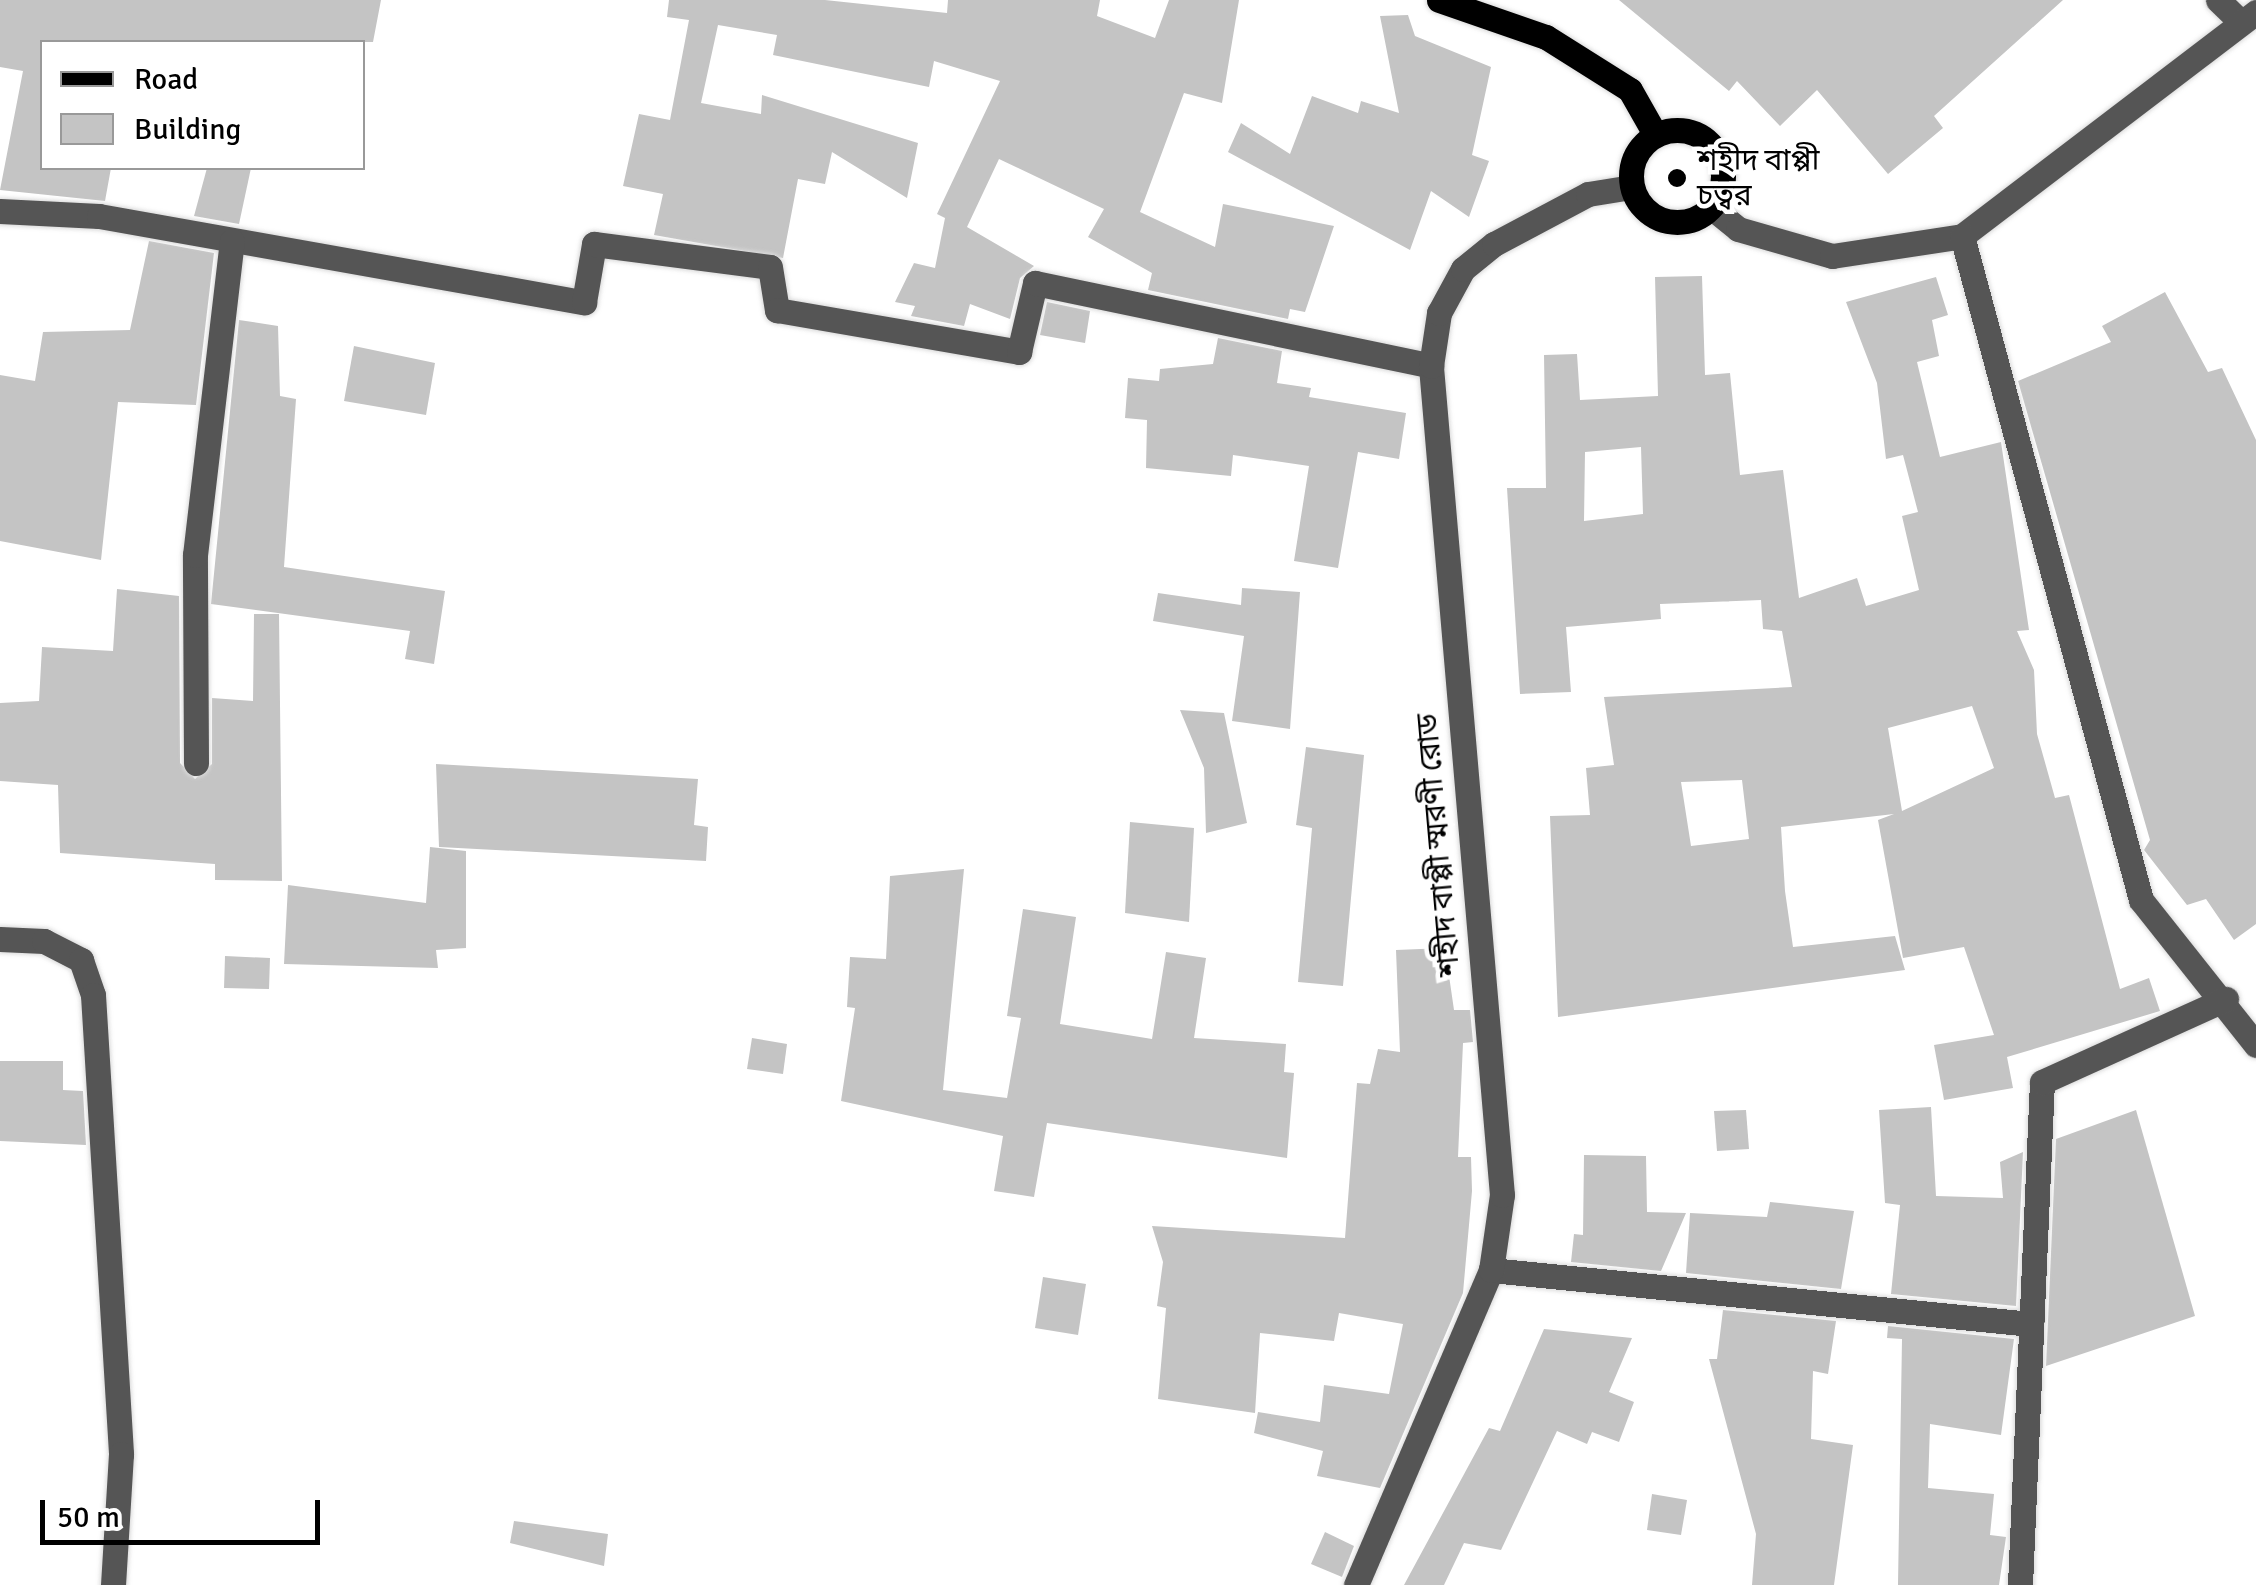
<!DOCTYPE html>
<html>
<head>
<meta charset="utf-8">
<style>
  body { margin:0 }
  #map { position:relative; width:2256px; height:1585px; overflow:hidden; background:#fff; font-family:Signika,"Noto Sans Bengali",sans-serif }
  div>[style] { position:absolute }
  .building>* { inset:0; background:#c4c4c4 }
  .roads { filter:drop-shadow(0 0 2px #dbdbdb) drop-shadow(0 0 2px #dbdbdb) }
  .minor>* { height:25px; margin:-12.5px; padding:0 12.5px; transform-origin:12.5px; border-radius:12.5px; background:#555 }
  .major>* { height:25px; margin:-12.5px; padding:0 12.5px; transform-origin:12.5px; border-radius:12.5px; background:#000 }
  .major>.ring { margin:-12.5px; padding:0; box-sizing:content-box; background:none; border:25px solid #000; border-radius:50% }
  .dots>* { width:28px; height:28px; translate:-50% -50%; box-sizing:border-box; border:5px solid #fff; border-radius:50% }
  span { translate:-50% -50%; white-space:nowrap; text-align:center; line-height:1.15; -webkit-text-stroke:9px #fff; paint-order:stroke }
  .poi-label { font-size:30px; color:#000 }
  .left { translate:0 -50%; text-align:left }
  .street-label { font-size:30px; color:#000 }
  .legend { position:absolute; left:40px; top:40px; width:325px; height:130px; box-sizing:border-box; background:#fff; border:2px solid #999; margin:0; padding:12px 18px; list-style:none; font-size:30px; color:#000 }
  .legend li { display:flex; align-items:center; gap:20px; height:50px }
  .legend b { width:50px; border:2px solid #999 }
  .scale { position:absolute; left:40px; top:1500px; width:280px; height:45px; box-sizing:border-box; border:5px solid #000; border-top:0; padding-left:12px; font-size:30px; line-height:35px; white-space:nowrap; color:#000; -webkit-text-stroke:8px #fff; paint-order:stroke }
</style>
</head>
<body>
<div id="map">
  <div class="building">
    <i style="clip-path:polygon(0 0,381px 0,373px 42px,42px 42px,42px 168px,111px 168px,105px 201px,0 190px,23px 71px,0 67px)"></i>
    <i style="clip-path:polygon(669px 0,825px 0,947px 13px,948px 0,1100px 0,1097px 16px,1155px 38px,1169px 0,1239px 0,1222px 103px,1184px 93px,1140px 212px,1215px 247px,1223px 204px,1334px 226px,1305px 312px,1290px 309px,1288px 319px,1148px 290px,1152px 273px,1088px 237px,1104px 209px,999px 159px,967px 227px,1034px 266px,1020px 278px,1010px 319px,970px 304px,964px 326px,911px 316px,915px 306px,895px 302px,914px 263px,935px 268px,945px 218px,937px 214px,1000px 81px,934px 61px,929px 87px,773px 55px,777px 35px,718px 25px,701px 103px,761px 114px,762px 95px,918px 143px,907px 198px,832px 152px,825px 184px,798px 179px,783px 258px,654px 235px,663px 194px,623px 186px,639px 114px,670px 120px,689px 20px,667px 17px)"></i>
    <i style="clip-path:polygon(1619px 0,2063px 0,1934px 116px,1943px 128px,1888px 174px,1817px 90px,1780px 126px,1737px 81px,1729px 91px)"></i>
    <i style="clip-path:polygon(1408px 15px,1415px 36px,1491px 67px,1472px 155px,1489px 161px,1469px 217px,1431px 191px,1410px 250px,1228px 152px,1241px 123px,1290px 154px,1312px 96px,1358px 113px,1361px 101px,1399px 113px,1380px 16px)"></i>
    <i style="clip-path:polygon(207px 168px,251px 168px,239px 224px,194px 216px)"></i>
    <i style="clip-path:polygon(149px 241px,214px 253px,196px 405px,118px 402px,101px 560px,0 541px,0 375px,35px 381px,43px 332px,130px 330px)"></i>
    <i style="clip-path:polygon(evenodd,1702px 276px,1705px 375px,1730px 373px,1740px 475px,1783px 470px,1799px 598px,1857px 578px,1866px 606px,1919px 590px,1902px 516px,1918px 512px,1903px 455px,1886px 459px,1877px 383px,1846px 302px,1936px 277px,1948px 315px,1932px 320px,1939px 356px,1917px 362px,1940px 457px,2001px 442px,2029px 630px,2017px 631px,2034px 670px,2037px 734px,2055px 798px,2069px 795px,2120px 989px,2149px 978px,2160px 1011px,2007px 1057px,2013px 1088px,1944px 1100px,1934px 1045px,1994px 1035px,1964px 947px,1903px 958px,1878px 820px,1894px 814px,1781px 827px,1785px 891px,1793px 947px,1895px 936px,1905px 970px,1558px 1017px,1550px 816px,1590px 815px,1586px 768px,1614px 765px,1604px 697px,1792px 687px,1782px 631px,1763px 629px,1761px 600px,1660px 604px,1661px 619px,1566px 627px,1571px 692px,1520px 694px,1507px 488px,1546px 488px,1544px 355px,1577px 354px,1580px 400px,1658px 396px,1655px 277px,1702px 276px,1641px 447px,1643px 514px,1584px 521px,1585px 452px,1641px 447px,1702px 276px,1972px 706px,1994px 768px,1902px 811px,1888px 728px,1972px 706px,1702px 276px,1742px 780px,1749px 839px,1691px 846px,1681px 782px,1742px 780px)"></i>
    <i style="clip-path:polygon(2165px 292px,2208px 372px,2222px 368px,2256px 440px,2256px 924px,2234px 940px,2206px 899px,2187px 905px,2144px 850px,2150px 840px,2018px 381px,2111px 342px,2102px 326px)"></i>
    <i style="clip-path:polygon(1047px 302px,1090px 311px,1085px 343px,1040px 335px)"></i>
    <i style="clip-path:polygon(239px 320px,278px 326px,280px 396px,296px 399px,284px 567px,445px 591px,434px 664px,405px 659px,410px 631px,211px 604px)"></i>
    <i style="clip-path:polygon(1218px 338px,1282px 351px,1277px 383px,1311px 388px,1309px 397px,1406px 413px,1399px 459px,1358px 452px,1338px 568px,1294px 561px,1309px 466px,1233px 455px,1231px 476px,1146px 468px,1147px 420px,1125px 418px,1128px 378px,1159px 381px,1160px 369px,1213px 364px)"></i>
    <i style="clip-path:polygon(354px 346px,435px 363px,426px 415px,344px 401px)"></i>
    <i style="clip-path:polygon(1242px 588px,1300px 592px,1290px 729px,1232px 721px,1244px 636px,1153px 621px,1158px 593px,1241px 605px)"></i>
    <i style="clip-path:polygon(117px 589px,179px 596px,180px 763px,195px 779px,212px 764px,212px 698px,253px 701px,254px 614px,279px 614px,282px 881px,215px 880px,215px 864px,60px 853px,58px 785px,0 781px,0 703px,39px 701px,42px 647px,113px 651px)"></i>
    <i style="clip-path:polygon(1180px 710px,1224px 713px,1247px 823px,1206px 833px,1204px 768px)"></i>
    <i style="clip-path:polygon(1306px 747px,1364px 755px,1343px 986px,1298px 982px,1312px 828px,1296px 825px)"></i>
    <i style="clip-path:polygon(436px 764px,698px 779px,694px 825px,708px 827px,706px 861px,439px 847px)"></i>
    <i style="clip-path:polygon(1130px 822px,1194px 828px,1189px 922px,1125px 913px)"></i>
    <i style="clip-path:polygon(430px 847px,466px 851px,466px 948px,436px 950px,438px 968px,284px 964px,288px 885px,426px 903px)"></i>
    <i style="clip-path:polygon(964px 869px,943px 1090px,1007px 1098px,1021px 1018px,1007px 1016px,1023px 909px,1076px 917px,1060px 1024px,1152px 1039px,1166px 952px,1206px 958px,1194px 1038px,1286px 1044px,1284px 1072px,1294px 1073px,1287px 1158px,1047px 1123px,1034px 1197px,994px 1191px,1003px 1136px,841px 1101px,855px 1008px,847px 1007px,850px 957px,886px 959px,890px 876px)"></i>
    <i style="clip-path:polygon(1445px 948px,1454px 1010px,1470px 1010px,1473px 1042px,1463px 1043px,1458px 1157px,1471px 1157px,1472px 1191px,1463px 1293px,1380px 1488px,1317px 1476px,1323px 1451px,1254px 1433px,1258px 1412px,1320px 1422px,1324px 1385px,1389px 1394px,1403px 1324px,1339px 1313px,1334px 1341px,1260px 1333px,1255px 1413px,1158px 1399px,1166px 1308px,1157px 1306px,1163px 1262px,1152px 1226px,1345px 1238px,1357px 1083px,1370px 1084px,1378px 1049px,1400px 1052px,1396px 950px)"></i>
    <i style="clip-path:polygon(225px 956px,270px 958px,269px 989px,224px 988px)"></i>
    <i style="clip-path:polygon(752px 1038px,787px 1044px,783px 1074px,747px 1069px)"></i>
    <i style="clip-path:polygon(0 1061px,63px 1061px,63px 1090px,83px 1091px,86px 1145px,0 1141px)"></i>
    <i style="clip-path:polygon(1931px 1107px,1936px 1196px,2003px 1198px,2000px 1162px,2023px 1152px,2016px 1306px,1891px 1294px,1900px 1205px,1885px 1203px,1879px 1110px)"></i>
    <i style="clip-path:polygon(1746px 1110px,1749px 1149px,1717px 1151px,1714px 1111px)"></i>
    <i style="clip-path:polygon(2136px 1110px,2195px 1316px,2046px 1366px,2056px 1139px)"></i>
    <i style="clip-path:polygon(1584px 1155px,1646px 1156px,1647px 1212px,1686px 1213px,1661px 1271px,1571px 1262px,1574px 1234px,1583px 1235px)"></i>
    <i style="clip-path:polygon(1770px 1202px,1854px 1211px,1841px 1289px,1686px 1273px,1690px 1213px,1767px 1217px)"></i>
    <i style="clip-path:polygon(1043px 1277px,1086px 1284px,1078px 1335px,1035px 1328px)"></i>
    <i style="clip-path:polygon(1723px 1310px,1836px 1321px,1828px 1374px,1813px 1371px,1811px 1439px,1853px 1445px,1834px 1585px,1752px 1585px,1756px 1534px,1709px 1359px,1717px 1359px)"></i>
    <i style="clip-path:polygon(1888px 1326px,2014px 1339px,2001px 1435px,1930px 1424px,1928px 1488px,1994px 1494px,1990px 1535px,2006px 1537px,1999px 1585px,1898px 1585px,1902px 1339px,1887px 1338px)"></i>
    <i style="clip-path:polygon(1544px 1329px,1632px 1338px,1609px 1392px,1634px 1402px,1619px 1442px,1592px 1432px,1587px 1444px,1557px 1431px,1501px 1550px,1464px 1543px,1444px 1585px,1404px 1585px,1489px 1428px,1500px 1431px)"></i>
    <i style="clip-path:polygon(1652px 1494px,1687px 1500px,1681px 1535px,1647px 1530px)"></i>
    <i style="clip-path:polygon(514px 1521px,608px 1534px,604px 1566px,510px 1543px)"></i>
    <i style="clip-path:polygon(1325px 1532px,1354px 1546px,1342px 1577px,1311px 1564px)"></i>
  </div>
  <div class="roads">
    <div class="minor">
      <i style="left:2218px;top:0;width:28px;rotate:44deg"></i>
      <i style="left:1711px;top:207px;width:35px;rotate:39deg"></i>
      <i style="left:1738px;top:229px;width:98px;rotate:16deg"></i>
      <i style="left:1832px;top:256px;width:132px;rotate:-8.7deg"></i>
      <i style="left:1962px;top:236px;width:370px;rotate:-37.3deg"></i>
      <i style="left:0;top:211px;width:99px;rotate:2.9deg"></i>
      <i style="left:99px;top:216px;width:493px;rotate:10.1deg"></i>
      <i style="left:584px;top:302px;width:59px;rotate:-80.2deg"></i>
      <i style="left:594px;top:244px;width:177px;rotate:7.4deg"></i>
      <i style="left:770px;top:267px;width:44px;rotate:80.8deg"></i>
      <i style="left:777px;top:310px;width:246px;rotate:9.8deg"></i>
      <i style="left:1019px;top:352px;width:71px;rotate:-76.9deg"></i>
      <i style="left:1035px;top:283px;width:405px;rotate:11.8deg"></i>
      <i style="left:1962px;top:236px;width:688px;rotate:74.91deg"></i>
      <i style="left:2141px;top:900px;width:185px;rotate:51.6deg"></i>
      <i style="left:196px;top:763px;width:208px;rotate:-90.3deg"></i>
      <i style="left:195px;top:555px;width:316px;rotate:-83.3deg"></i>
      <i style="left:0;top:939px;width:44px;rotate:2.6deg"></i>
      <i style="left:44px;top:941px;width:42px;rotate:27.2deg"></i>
      <i style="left:81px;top:960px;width:37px;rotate:71deg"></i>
      <i style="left:93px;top:995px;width:460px;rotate:86.5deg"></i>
      <i style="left:121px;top:1454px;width:131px;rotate:93.5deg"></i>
      <i style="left:1491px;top:1270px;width:543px;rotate:5.71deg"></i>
      <i style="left:1356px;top:1585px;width:343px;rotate:-66.8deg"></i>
      <i style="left:1491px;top:1270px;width:76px;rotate:-81.7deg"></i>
      <i style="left:1502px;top:1195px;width:832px;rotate:-94.9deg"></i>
      <i style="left:1431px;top:366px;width:54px;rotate:-81.4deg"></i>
      <i style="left:1439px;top:313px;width:50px;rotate:-61.4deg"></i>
      <i style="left:1463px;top:269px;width:40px;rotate:-39deg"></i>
      <i style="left:1494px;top:244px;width:106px;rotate:-28deg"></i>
      <i style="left:1588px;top:194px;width:44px;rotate:-9.2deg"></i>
      <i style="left:2020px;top:1585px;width:503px;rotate:-87.5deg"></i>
      <i style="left:2042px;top:1082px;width:202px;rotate:-24.3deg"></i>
    </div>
    <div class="major">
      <i style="left:1439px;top:0;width:113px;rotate:19.1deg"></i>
      <i style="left:1546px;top:37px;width:99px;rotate:32.2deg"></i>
      <i style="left:1630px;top:90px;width:51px;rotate:60.4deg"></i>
      <i class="ring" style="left:1631px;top:130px;width:67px;height:67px"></i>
    </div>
  </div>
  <div class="dots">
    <i style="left:1677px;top:178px;background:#000"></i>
  </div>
  <div class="poi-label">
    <span class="left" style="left:1697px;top:178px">শহীদ বাপ্পী<br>চত্বর</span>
  </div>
  <div class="street-label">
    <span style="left:1439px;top:845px;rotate:-95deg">শহীদ বাপ্পী স্মরণী রোড</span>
  </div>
  <ul class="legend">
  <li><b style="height:12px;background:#000"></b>Road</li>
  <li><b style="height:28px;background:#c4c4c4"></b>Building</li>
  </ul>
  <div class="scale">50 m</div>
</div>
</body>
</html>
